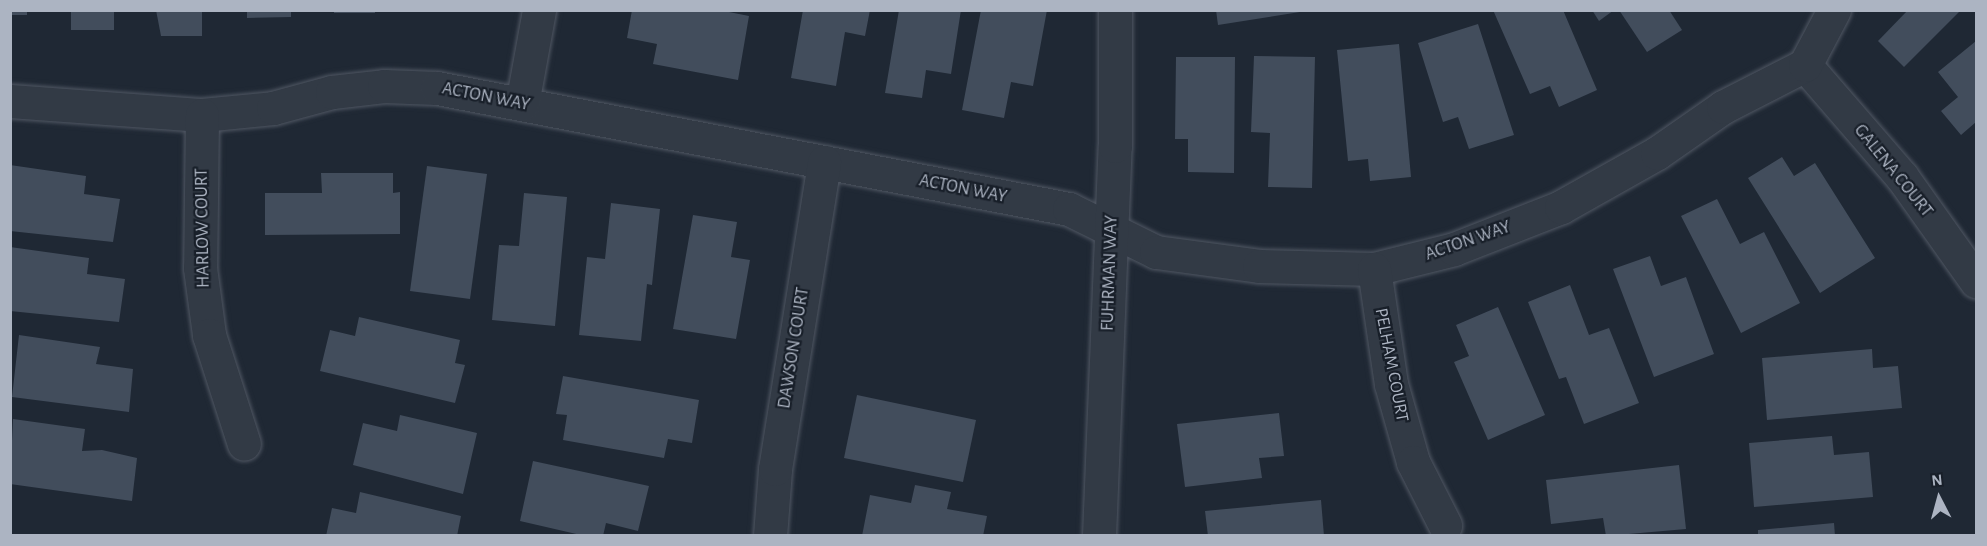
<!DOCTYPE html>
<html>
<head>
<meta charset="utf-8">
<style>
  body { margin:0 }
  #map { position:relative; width:1987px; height:546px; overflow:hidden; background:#1f2834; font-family:"Alegreya Sans",sans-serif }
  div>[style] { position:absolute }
  .building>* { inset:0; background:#424d5c }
  .roads { filter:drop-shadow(0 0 2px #505763) drop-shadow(0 0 2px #505763) }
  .minor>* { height:33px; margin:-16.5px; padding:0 16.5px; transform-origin:16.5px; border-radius:16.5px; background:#323a45 }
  span { translate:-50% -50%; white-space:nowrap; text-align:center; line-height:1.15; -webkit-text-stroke:4.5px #181f29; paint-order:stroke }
  .street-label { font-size:18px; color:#acb4c2 }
  .frame { position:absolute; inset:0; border:12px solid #acb4c2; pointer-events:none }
  .north { position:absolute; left:1909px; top:468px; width:60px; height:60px; -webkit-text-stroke:4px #181f29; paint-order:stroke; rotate:354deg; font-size:16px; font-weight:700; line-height:24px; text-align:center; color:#acb4c2 }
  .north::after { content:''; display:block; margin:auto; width:21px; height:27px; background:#acb4c2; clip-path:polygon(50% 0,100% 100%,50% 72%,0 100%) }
</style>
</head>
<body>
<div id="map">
  <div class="building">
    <i style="clip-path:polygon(10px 10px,27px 10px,27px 15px,10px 15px)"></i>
    <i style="clip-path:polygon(71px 10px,114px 10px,114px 30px,71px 30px)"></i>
    <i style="clip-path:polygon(156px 10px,202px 10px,202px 36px,161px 36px)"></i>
    <i style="clip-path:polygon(247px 10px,291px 10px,291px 17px,247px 18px)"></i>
    <i style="clip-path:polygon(334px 10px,375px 10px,375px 13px,334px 13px)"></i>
    <i style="clip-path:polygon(632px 10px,719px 10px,749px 16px,738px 80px,653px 64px,657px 44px,627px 38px)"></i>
    <i style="clip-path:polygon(803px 10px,870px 10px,865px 36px,845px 32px,836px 86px,791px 78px)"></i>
    <i style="clip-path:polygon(899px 10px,961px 10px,951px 74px,926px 70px,922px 98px,885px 93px)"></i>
    <i style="clip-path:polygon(981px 10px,1047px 10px,1033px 86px,1011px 82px,1004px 118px,962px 110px)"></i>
    <i style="clip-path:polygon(1216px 10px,1300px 10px,1300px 12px,1218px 25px)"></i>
    <i style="clip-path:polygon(1493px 10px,1563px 10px,1597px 90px,1559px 107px,1550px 86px,1530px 94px)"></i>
    <i style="clip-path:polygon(1592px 10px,1614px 10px,1599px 21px)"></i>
    <i style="clip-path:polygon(1619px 10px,1669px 10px,1682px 30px,1647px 52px)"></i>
    <i style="clip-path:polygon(1908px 10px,1961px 10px,1904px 67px,1878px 41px)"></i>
    <i style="clip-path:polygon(1478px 24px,1514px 135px,1469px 149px,1458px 117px,1443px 122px,1418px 43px)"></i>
    <i style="clip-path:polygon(1976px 41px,1976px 122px,1961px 135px,1941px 111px,1958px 97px,1938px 72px)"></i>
    <i style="clip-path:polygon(1399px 44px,1411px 177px,1370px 181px,1368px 159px,1348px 161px,1337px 50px)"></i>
    <i style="clip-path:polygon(1254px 56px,1315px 57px,1312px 188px,1268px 187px,1270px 133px,1251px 132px)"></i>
    <i style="clip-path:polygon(1176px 57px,1235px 57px,1234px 173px,1188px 172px,1188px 139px,1175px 139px)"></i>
    <i style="clip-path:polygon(1782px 157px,1794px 176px,1815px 163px,1875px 258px,1820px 293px,1748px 178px)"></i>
    <i style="clip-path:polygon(10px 165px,86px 176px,84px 194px,120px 199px,113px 242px,10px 231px)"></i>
    <i style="clip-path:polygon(427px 166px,487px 174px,470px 299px,410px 291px)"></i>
    <i style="clip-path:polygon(321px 173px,393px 173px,393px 193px,400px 192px,400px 234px,265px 235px,265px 193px,322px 193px)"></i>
    <i style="clip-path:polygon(524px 193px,567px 197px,555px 326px,492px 320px,499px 245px,519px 246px)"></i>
    <i style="clip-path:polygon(1717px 199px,1740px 244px,1764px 232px,1800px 303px,1741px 333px,1681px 216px)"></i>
    <i style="clip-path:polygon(611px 203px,660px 209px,652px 285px,647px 284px,641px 341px,579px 335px,587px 257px,605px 259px)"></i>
    <i style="clip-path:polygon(693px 215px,737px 222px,731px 257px,750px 260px,736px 339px,673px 329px)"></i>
    <i style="clip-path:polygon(10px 247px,89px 258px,87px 274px,125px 279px,119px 322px,10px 311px)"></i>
    <i style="clip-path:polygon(1650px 256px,1661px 286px,1686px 277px,1714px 354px,1654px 377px,1613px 269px)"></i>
    <i style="clip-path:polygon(1570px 285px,1589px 335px,1609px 328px,1639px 403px,1584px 424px,1566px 377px,1559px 379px,1528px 302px)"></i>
    <i style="clip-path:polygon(1498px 307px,1545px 415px,1488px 440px,1454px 362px,1469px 356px,1456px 325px)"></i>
    <i style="clip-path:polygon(359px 317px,460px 340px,455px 363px,465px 365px,455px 403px,320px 371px,330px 330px,355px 336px)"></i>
    <i style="clip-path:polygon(19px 335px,100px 347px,96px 364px,133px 369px,129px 412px,12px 397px)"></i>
    <i style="clip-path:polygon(1872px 349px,1873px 368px,1898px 366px,1902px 408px,1767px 420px,1762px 358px)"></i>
    <i style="clip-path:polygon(563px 376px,699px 400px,692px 443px,668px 439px,664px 458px,563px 440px,567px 415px,556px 414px)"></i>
    <i style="clip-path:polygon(857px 395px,976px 420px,963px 482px,844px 458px)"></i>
    <i style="clip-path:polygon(1279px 413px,1284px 456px,1259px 458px,1262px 478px,1185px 487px,1177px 424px)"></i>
    <i style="clip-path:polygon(400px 415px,477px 433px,463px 494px,353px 465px,363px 423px,397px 431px)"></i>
    <i style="clip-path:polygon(13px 419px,85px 429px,82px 451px,102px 450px,137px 458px,132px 501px,10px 484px)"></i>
    <i style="clip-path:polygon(1832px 436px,1834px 455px,1869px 452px,1873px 497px,1754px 507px,1749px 443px)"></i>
    <i style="clip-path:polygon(533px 461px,649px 486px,638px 531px,606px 523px,603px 536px,585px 536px,520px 521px)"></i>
    <i style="clip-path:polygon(1679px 465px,1686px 529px,1606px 536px,1603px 518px,1551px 524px,1546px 480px)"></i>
    <i style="clip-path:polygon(915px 485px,951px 492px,947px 509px,987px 516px,983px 536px,862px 536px,870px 495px,911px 503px)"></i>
    <i style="clip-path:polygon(360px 492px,461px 516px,457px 536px,326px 536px,332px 508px,356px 513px)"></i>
    <i style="clip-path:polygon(1321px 500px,1324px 536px,1208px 536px,1205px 511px)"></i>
    <i style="clip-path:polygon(1834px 523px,1835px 536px,1758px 536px,1758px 530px)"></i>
  </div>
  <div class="roads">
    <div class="minor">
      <i style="left:1805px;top:65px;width:148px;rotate:49.1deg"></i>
      <i style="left:1902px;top:177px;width:128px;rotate:54.6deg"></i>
      <i style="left:10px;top:101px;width:193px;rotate:4.2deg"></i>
      <i style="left:202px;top:115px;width:71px;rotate:-5.6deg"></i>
      <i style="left:273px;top:108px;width:61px;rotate:-15.2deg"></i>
      <i style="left:332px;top:92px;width:52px;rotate:-6.6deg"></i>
      <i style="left:384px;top:86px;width:53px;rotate:2.2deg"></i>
      <i style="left:437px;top:88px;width:643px;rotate:10.84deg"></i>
      <i style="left:1069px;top:209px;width:97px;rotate:26.3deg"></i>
      <i style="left:1156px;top:252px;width:104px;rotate:7.7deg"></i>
      <i style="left:1259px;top:266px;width:115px;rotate:1.5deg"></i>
      <i style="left:1374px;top:269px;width:82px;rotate:-14deg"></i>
      <i style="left:1454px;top:249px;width:115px;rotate:-21.4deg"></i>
      <i style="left:1561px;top:207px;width:110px;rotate:-29.4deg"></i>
      <i style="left:1657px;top:153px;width:80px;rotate:-34.9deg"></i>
      <i style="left:1723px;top:107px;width:92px;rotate:-27.1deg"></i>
      <i style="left:1805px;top:65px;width:62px;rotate:-62.2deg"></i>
      <i style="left:522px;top:104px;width:96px;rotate:-79.7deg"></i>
      <i style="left:202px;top:115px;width:153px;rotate:90.7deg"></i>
      <i style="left:200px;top:268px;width:68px;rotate:82.3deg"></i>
      <i style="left:209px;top:335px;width:114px;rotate:72.2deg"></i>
      <i style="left:1374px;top:269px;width:116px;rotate:81.6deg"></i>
      <i style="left:1391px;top:384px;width:81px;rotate:74.2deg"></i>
      <i style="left:1413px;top:462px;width:71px;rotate:63.1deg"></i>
      <i style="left:770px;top:536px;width:67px;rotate:-85.7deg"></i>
      <i style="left:775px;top:469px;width:311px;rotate:-80.9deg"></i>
      <i style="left:1099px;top:536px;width:390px;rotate:-87.7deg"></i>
      <i style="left:1115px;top:146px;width:136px;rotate:-90deg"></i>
    </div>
  </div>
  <div class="street-label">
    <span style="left:486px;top:97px;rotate:11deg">ACTON WAY</span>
    <span style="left:1893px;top:171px;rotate:51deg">GALENA COURT</span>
    <span style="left:963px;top:189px;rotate:11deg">ACTON WAY</span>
    <span style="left:203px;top:228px;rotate:-91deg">HARLOW COURT</span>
    <span style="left:1468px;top:241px;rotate:-19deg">ACTON WAY</span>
    <span style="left:1110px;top:273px;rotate:-88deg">FUHRMAN WAY</span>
    <span style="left:794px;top:348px;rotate:-81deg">DAWSON COURT</span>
    <span style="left:1391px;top:365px;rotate:79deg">PELHAM COURT</span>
  </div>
  <div class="frame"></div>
  <div class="north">N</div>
</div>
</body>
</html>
